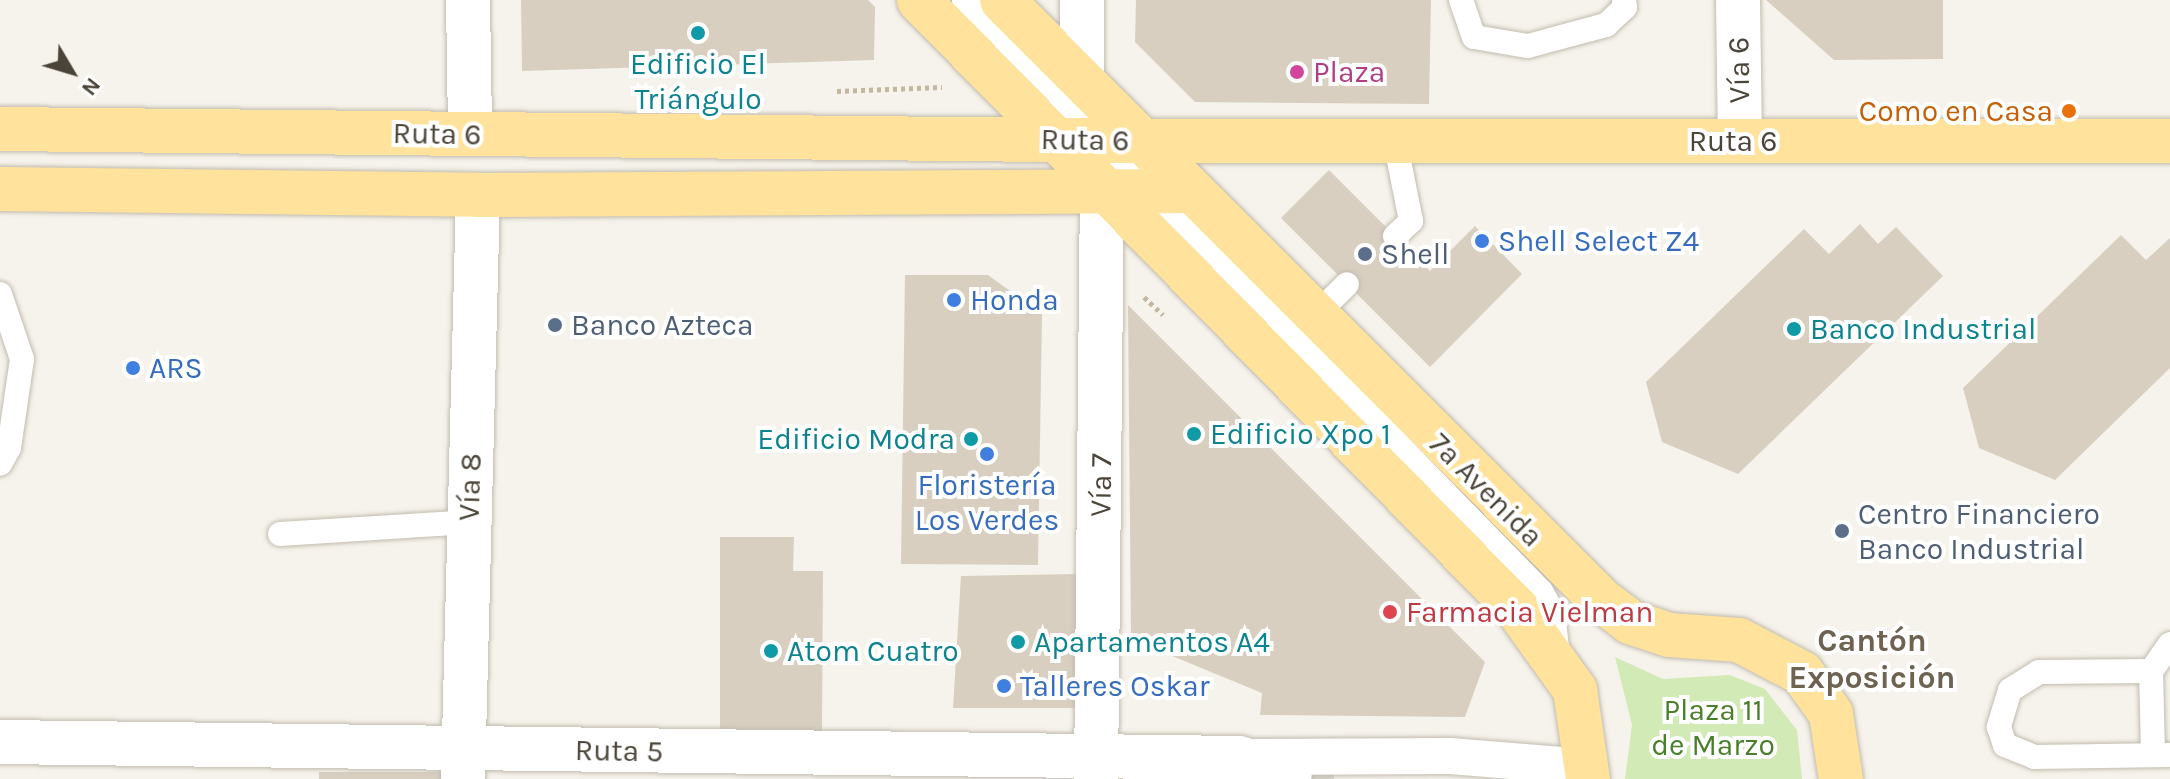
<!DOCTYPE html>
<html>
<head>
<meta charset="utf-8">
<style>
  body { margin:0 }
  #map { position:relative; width:2170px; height:779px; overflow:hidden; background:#f6f3ec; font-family:Karla,sans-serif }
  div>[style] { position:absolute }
  .green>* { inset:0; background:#d2eab5 }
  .building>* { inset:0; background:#d8cfc1 }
  .minor-tunnel>* { height:44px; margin-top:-22px; transform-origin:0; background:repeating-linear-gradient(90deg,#d4d0c8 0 44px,transparent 0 66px) }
  .path>* { height:5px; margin-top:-2.5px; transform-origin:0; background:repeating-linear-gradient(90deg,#c4b79f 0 4px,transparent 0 8px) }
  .roads { filter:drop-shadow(0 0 2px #c2bbae) drop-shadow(0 0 2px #c2bbae) }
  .service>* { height:24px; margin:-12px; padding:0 12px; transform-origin:12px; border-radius:12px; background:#fff }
  .pedestrian>* { height:36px; margin:-18px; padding:0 18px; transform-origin:18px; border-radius:18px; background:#fff }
  .minor>* { height:44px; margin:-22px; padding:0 22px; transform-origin:22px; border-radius:22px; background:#fff }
  .primary>* { height:44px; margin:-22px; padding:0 22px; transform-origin:22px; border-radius:22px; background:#ffe39c }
  .dots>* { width:22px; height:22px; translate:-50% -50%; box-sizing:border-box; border:4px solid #fff; border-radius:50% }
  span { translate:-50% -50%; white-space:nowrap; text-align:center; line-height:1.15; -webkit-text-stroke:8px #fff; paint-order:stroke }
  .culture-label { font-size:30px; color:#0d838f }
  .left { translate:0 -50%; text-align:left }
  .right { translate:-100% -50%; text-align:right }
  .street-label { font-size:30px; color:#4b4439 }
  .hotel-label { font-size:30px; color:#b23c85 }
  .food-label { font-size:30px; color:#c56008 }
  .shop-label { font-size:30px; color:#366cbe }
  .service-label { font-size:30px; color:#4e5e75 }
  .health-label { font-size:30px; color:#be3a42 }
  .park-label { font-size:30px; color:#4a7f2a }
  .neighbourhood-label { font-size:32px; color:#6e6250; font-weight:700 }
  .north { position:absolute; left:32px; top:32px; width:80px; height:80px; -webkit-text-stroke:6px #fff; paint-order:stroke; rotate:128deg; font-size:22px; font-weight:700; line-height:32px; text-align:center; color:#4b4439 }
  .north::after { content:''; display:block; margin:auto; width:28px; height:36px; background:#4b4439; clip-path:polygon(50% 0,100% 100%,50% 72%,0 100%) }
</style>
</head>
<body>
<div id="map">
  <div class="green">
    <i style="clip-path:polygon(1615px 657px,1663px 679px,1730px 675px,1765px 689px,1797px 730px,1802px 779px,1625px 779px,1632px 725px)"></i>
  </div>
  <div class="building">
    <i style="clip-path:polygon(521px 0,868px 0,875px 7px,874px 60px,522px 71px)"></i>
    <i style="clip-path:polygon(1136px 0,1431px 0,1429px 104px,1195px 102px,1135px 42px)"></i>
    <i style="clip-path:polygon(1766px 0,1943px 0,1943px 59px,1834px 60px)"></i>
    <i style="clip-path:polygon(1329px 170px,1430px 271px,1475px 226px,1522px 274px,1430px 367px,1281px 218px)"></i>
    <i style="clip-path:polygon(1860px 224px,1878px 244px,1896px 227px,1943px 276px,1738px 474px,1662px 442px,1646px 382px,1804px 229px,1829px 254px)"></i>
    <i style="clip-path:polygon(2121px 235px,2146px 260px,2170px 238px,2170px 368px,2055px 480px,1979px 448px,1963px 388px)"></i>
    <i style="clip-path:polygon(905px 275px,988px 275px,1042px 314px,1038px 565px,901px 564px)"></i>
    <i style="clip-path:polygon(1128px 305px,1485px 662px,1465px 717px,1260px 715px,1262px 693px,1131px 639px)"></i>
    <i style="clip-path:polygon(720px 537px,794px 537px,793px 571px,823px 571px,822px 731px,720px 732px)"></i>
    <i style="clip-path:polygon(1079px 574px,1078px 708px,953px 708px,961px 576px)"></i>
    <i style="clip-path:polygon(319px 772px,452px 772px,452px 779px,319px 779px)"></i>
  </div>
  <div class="minor-tunnel">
    <i style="left:1290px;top:773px;width:58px;rotate:5.9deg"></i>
  </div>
  <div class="path">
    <i style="left:837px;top:91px;width:105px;rotate:-2.2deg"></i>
    <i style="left:1144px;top:297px;width:26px;rotate:43deg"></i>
  </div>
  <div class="roads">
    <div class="service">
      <i style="left:964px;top:0;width:826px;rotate:45.69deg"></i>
      <i style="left:1541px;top:591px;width:25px;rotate:61deg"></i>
      <i style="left:1553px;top:613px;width:43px;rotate:83.4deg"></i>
      <i style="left:1461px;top:0;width:39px;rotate:71deg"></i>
      <i style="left:1474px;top:37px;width:55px;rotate:9.5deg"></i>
      <i style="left:1528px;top:46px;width:81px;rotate:-15.1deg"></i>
      <i style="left:1606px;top:25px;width:26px;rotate:-43deg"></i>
      <i style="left:1625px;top:7px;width:7px;rotate:-98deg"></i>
      <i style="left:1395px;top:236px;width:22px;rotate:-43deg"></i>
      <i style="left:1411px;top:221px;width:82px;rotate:-101.3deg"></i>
      <i style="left:0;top:294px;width:69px;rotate:71.3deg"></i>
      <i style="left:22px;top:359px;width:90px;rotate:98.3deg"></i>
      <i style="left:9px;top:448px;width:18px;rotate:119deg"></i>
      <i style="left:1315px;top:316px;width:45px;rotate:-45deg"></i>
      <i style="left:280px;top:534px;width:189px;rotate:-3.6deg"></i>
      <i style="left:2170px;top:644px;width:33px;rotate:125deg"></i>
      <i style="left:2151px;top:671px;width:112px;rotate:179.5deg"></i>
      <i style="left:2039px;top:672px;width:34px;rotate:148deg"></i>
      <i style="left:2010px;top:690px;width:39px;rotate:107deg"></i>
      <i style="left:1999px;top:727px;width:19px;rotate:72deg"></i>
      <i style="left:2005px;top:745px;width:31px;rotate:22deg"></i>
      <i style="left:2034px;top:757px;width:136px;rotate:-0.8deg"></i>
      <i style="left:2151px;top:671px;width:82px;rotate:88.6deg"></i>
    </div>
    <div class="pedestrian">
      <i style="left:1256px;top:757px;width:194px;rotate:-0.3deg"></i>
      <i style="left:1450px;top:756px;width:137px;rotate:4.6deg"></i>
    </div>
    <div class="minor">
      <i style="left:468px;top:0;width:134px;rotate:89.1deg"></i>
      <i style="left:1738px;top:0;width:141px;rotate:89.2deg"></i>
      <i style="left:1082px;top:83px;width:83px;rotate:-90deg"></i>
      <i style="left:0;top:742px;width:1239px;rotate:0.74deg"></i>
      <i style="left:1239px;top:758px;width:53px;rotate:16.4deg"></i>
      <i style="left:463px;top:777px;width:582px;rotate:-88.52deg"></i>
      <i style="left:1096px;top:779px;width:588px;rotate:-89.42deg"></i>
    </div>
    <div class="primary">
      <i style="left:919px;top:0;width:854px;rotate:45.52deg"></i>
      <i style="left:1517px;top:609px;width:100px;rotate:54.4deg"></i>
      <i style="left:1575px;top:690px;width:90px;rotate:81.7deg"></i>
      <i style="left:1002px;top:0;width:846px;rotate:45.05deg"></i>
      <i style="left:1600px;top:599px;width:38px;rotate:37deg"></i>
      <i style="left:1630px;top:622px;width:41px;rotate:18.4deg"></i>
      <i style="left:1669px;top:635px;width:70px;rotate:4.1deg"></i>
      <i style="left:1739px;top:640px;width:71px;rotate:27.6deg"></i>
      <i style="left:1802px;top:673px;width:50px;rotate:54.7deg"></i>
      <i style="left:1831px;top:714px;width:66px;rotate:81.3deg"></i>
      <i style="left:0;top:129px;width:1140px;rotate:0.6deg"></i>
      <i style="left:1140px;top:141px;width:1030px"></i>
      <i style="left:0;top:189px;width:478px;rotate:0.7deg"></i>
      <i style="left:478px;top:195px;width:714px;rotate:-0.32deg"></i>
    </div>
  </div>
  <div class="dots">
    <i style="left:698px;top:33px;background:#0f9aa8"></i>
    <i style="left:1297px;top:72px;background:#d1479c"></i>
    <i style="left:2069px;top:111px;background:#e8710a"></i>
    <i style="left:1482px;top:241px;background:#3f7fe0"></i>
    <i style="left:1365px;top:254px;background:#5c6f8a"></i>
    <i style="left:954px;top:300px;background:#3f7fe0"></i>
    <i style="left:555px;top:325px;background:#5c6f8a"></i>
    <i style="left:1794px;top:329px;background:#0f9aa8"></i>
    <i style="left:133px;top:368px;background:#3f7fe0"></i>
    <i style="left:1194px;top:434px;background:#0f9aa8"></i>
    <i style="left:971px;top:439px;background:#0f9aa8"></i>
    <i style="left:987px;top:454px;background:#3f7fe0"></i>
    <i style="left:1842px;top:531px;background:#5c6f8a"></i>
    <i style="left:1390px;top:612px;background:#e0444e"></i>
    <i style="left:1018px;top:642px;background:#0f9aa8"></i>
    <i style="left:771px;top:651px;background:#0f9aa8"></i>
    <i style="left:1004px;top:686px;background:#3f7fe0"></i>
  </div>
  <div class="culture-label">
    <span style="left:698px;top:81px">Edificio El<br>Triángulo</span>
    <span class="left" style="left:1810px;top:329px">Banco Industrial</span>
    <span class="left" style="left:1210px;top:434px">Edificio Xpo 1</span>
    <span class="right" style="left:955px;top:439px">Edificio Modra</span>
    <span class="left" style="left:1034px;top:642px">Apartamentos A4</span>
    <span class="left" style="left:787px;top:651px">Atom Cuatro</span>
  </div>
  <div class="street-label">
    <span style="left:1739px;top:70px;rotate:-91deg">Vía 6</span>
    <span style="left:437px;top:134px;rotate:1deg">Ruta 6</span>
    <span style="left:1085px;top:140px;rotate:1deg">Ruta 6</span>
    <span style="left:1733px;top:141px">Ruta 6</span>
    <span style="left:1101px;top:485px;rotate:-89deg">Vía 7</span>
    <span style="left:470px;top:487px;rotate:-88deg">Vía 8</span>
    <span style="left:1486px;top:490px;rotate:45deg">7a Avenida</span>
    <span style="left:619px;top:751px;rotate:1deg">Ruta 5</span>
  </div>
  <div class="hotel-label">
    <span class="left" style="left:1313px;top:72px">Plaza</span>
  </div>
  <div class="food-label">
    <span class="right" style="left:2053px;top:111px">Como en Casa</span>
  </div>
  <div class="shop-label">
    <span class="left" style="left:1498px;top:241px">Shell Select Z4</span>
    <span class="left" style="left:970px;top:300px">Honda</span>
    <span class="left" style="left:149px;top:368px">ARS</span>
    <span style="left:987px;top:502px">Floristería<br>Los Verdes</span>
    <span class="left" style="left:1020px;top:686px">Talleres Oskar</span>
  </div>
  <div class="service-label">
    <span class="left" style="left:1381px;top:254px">Shell</span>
    <span class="left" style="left:571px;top:325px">Banco Azteca</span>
    <span class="left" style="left:1858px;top:531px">Centro Financiero<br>Banco Industrial</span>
  </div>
  <div class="health-label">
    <span class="left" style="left:1406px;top:612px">Farmacia Vielman</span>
  </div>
  <div class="park-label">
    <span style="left:1713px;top:727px">Plaza 11<br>de Marzo</span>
  </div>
  <div class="neighbourhood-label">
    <span style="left:1872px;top:660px">Cantón<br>Exposición</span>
  </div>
  <div class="north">N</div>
</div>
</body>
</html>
